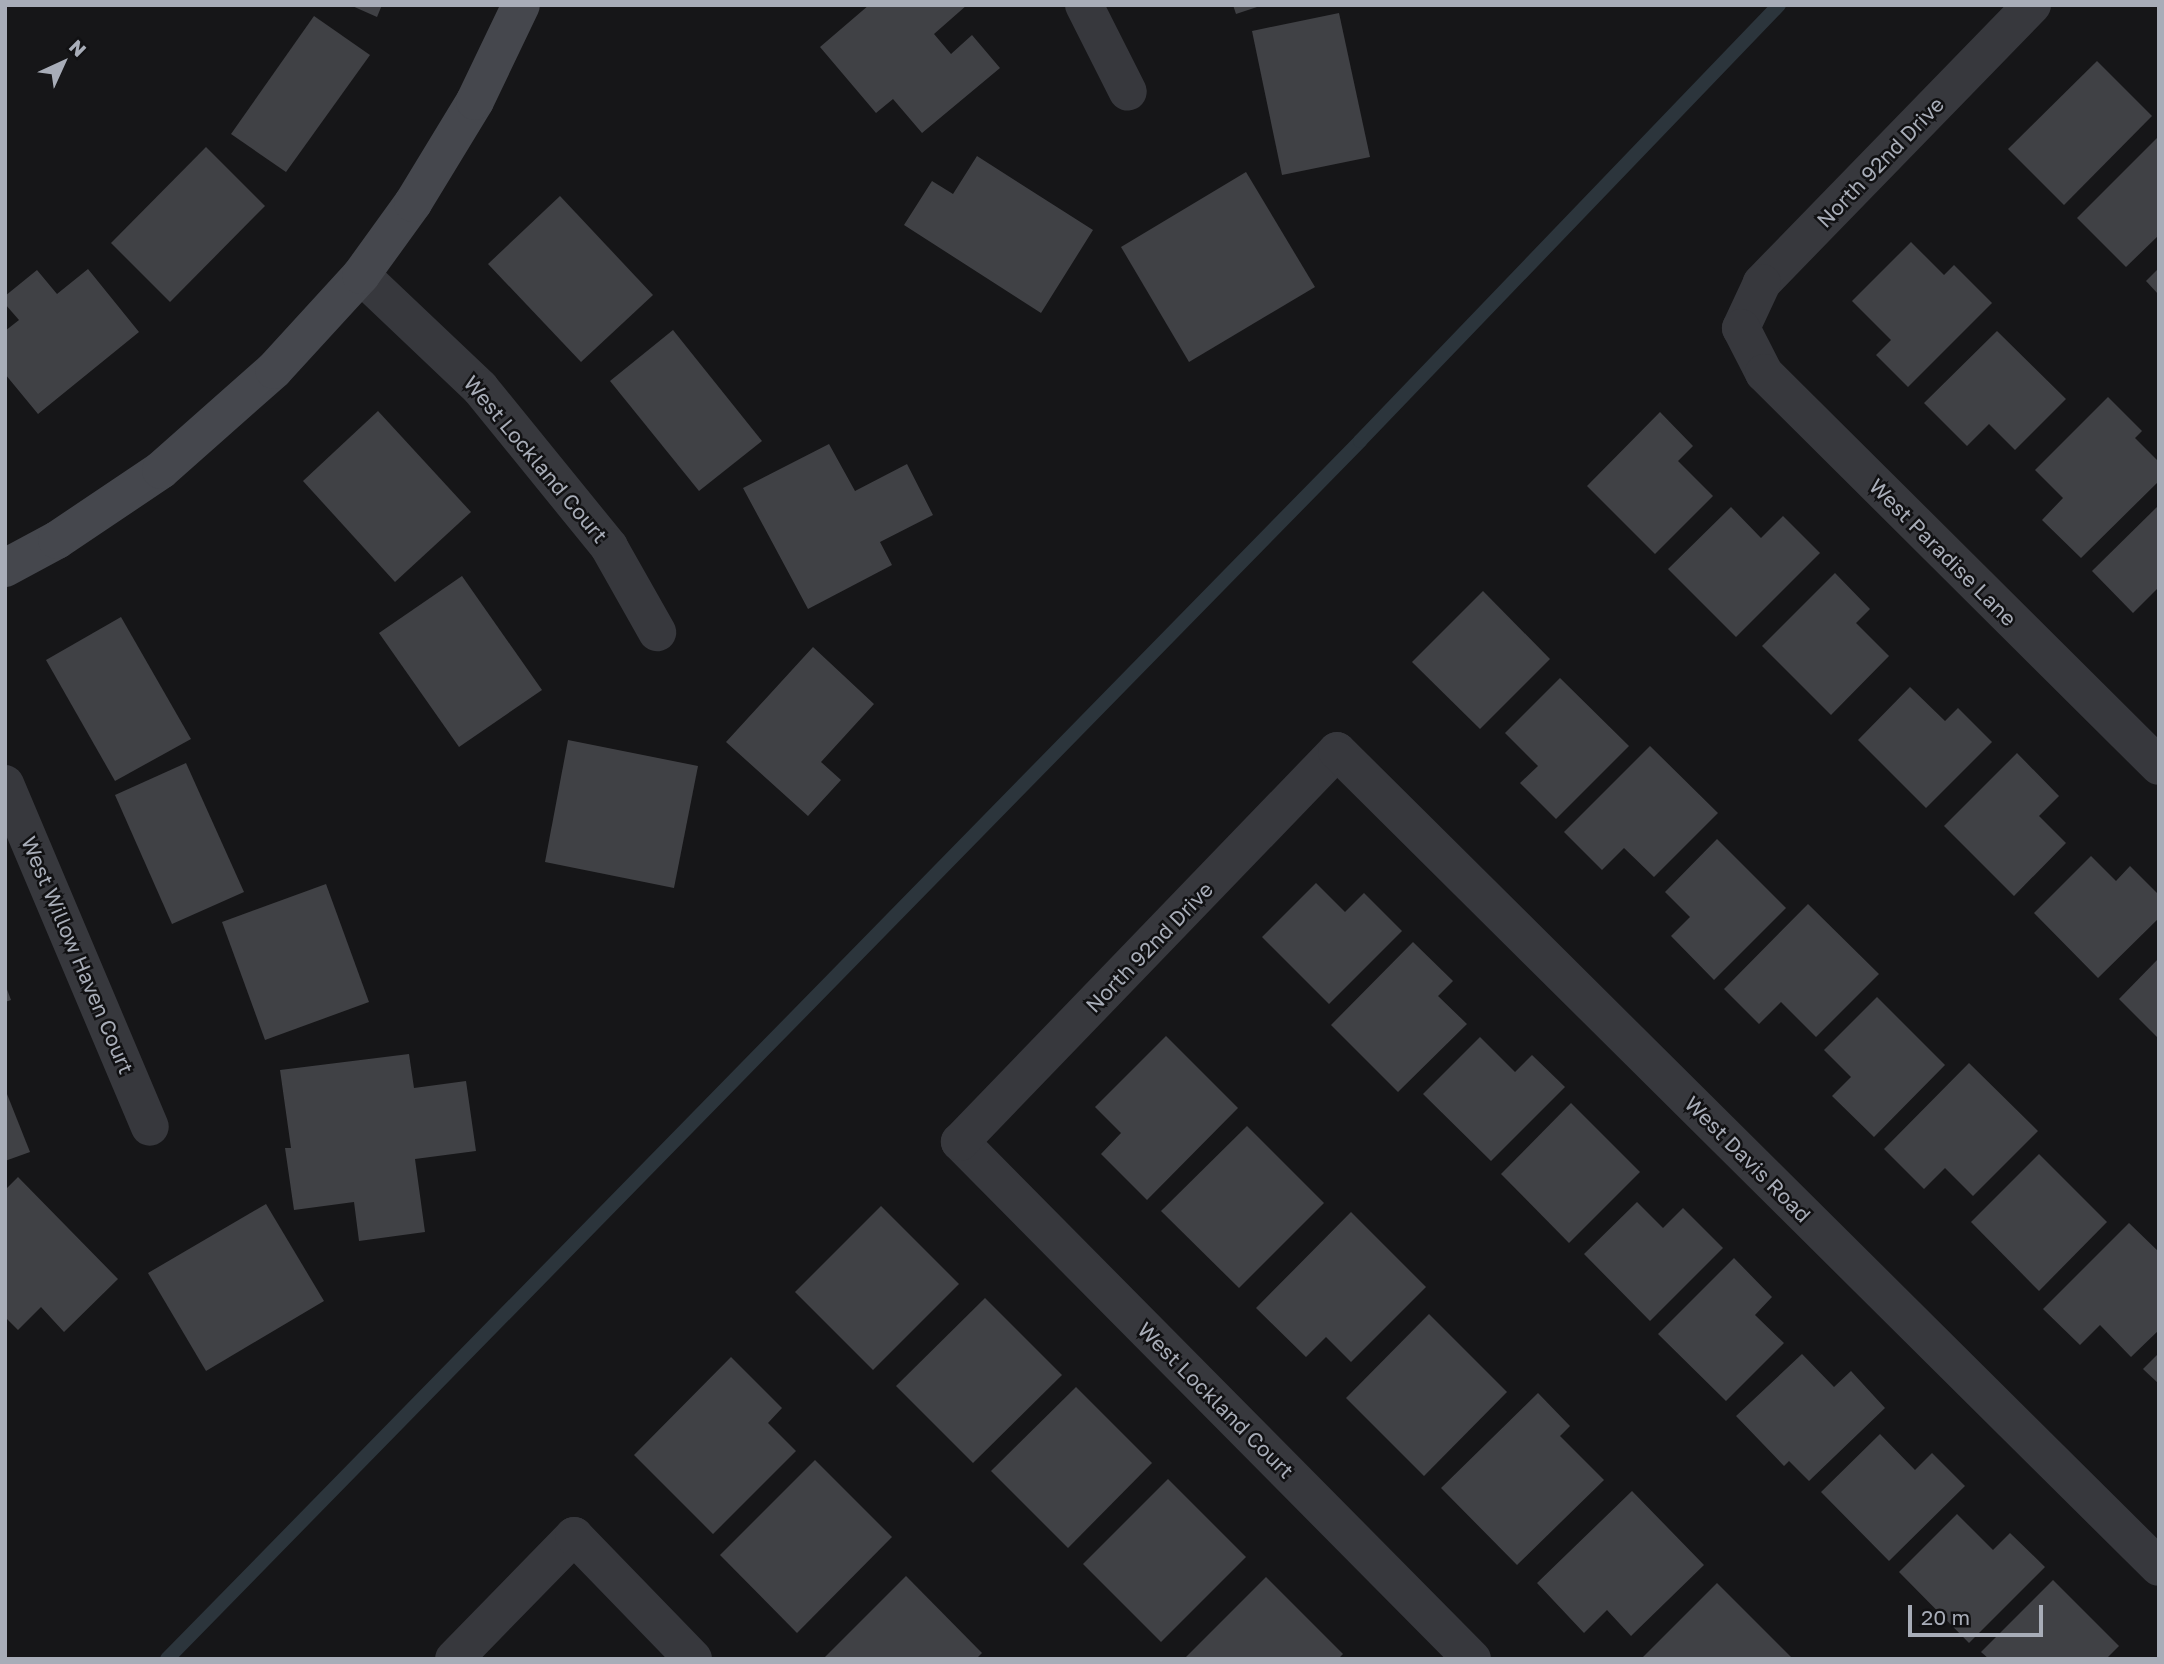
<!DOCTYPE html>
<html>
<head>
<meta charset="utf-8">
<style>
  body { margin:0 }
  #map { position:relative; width:2164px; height:1664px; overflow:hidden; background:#161618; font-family:"Golos Text",sans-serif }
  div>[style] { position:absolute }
  .stream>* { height:14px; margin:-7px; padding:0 7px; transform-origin:7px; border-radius:7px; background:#2c353c }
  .building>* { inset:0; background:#404145 }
  .street>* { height:38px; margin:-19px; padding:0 19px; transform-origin:19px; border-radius:19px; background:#37383d }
  .secondary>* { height:38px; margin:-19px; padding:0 19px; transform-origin:19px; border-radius:19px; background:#45474d }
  span { translate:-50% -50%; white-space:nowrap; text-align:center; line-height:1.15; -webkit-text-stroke:5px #111113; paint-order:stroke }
  .street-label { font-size:21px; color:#a8adb8 }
  .frame { position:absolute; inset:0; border:7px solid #a8adb8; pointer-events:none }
  .north { position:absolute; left:28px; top:28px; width:70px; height:70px; -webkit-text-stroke:5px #111113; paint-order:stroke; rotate:45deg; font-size:19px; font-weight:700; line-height:28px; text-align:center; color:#a8adb8 }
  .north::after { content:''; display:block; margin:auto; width:24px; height:32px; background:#a8adb8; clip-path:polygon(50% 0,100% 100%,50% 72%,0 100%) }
  .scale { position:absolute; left:1908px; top:1605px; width:135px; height:32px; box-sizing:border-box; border:4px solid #a8adb8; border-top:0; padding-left:9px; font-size:21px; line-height:24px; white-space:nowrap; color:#a8adb8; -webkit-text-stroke:5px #111113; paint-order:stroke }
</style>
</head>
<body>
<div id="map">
  <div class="stream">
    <i style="left:167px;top:1659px;width:1705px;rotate:-45.59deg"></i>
    <i style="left:1360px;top:441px;width:605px;rotate:-46.14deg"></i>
  </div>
  <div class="building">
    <i style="clip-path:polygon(350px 5px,382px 5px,377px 17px)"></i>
    <i style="clip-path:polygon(869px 5px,967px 5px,934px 34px,951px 54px,972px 35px,1000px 68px,922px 133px,893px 99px,876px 113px,820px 47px)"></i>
    <i style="clip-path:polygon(1233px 5px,1259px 5px,1260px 6px,1236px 14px)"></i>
    <i style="clip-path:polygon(1339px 13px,1370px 157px,1282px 175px,1252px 31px)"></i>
    <i style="clip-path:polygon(314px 16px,370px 55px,286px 172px,231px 134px)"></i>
    <i style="clip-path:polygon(2097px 61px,2152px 116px,2064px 205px,2008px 149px)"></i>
    <i style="clip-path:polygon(2159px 136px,2159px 235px,2126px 267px,2077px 218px)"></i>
    <i style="clip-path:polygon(206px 147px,265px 206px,170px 302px,111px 243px)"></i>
    <i style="clip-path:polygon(977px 156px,1093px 230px,1041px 313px,904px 225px,932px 181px,953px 194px)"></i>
    <i style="clip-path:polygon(1246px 172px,1315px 287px,1189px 362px,1121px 247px)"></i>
    <i style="clip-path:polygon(560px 196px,653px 295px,581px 362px,488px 264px)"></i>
    <i style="clip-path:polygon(1911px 242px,1944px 275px,1954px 265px,1992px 303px,1908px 387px,1876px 355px,1891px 340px,1852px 301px)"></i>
    <i style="clip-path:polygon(2159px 268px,2159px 295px,2146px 281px)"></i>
    <i style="clip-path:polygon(88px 269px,139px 332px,38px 414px,5px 374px,5px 331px,19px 320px,5px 304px,5px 296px,37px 270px,57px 294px)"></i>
    <i style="clip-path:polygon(673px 330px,762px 441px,699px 491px,610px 381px)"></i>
    <i style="clip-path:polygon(1997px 331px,2066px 399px,2015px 450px,1989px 424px,1967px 446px,1924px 403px)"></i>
    <i style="clip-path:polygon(2108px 397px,2142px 431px,2135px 438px,2159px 462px,2159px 481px,2081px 558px,2042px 520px,2063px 498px,2035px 470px)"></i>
    <i style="clip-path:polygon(378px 411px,471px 512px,395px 582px,303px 481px)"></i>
    <i style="clip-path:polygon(1660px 412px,1693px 446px,1678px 461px,1713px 496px,1655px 554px,1587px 486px)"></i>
    <i style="clip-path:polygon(829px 444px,855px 491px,907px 464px,933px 515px,880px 542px,892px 565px,808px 609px,743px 488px)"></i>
    <i style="clip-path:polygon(2159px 505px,2159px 587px,2133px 613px,2092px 571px)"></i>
    <i style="clip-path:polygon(1731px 507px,1761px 538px,1783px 516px,1820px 553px,1736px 637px,1668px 569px)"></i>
    <i style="clip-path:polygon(1835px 573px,1870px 609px,1856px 623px,1889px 656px,1831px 715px,1762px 646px)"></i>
    <i style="clip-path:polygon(462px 576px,542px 690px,459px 747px,379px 633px)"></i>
    <i style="clip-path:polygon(1483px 591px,1550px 659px,1480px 729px,1412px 662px)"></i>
    <i style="clip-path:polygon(121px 617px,191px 739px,115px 781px,46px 660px)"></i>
    <i style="clip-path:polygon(813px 647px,874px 704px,821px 762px,841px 780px,808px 816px,726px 742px)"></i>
    <i style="clip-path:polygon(1560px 678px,1629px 746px,1556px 819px,1520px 783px,1538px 766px,1505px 733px)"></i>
    <i style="clip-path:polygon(1910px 687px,1945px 721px,1958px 708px,1992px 742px,1926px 808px,1858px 740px)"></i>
    <i style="clip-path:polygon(568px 740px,698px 766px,674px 888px,545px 862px)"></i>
    <i style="clip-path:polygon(1650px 746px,1718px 813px,1654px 877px,1624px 848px,1602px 870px,1564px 832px)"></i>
    <i style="clip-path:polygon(2017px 753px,2059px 796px,2039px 816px,2066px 843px,2014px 896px,1944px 826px)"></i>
    <i style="clip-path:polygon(186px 763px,244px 892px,172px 924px,115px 795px)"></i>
    <i style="clip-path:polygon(1717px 839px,1786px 908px,1714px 980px,1671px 936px,1690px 917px,1665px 892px)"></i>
    <i style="clip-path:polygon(2091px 856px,2116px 881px,2130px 866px,2159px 895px,2159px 918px,2098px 978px,2034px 913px)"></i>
    <i style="clip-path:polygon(1316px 883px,1345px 912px,1364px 893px,1402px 931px,1329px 1004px,1262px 937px)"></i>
    <i style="clip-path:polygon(326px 884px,369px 1002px,265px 1040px,222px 922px)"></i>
    <i style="clip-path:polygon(1808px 904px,1879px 974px,1816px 1037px,1781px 1002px,1759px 1024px,1724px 989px)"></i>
    <i style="clip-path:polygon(1413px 942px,1453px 981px,1438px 996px,1467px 1024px,1398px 1092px,1331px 1025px)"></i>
    <i style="clip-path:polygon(2159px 958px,2159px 1039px,2119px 999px)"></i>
    <i style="clip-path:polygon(5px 984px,11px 1000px,5px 1002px)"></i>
    <i style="clip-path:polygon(1877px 997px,1945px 1065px,1874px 1137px,1832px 1096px,1851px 1077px,1824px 1050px)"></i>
    <i style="clip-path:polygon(1166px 1036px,1238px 1108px,1147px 1200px,1101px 1154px,1121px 1133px,1095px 1107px)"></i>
    <i style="clip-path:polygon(1480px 1037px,1515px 1072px,1532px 1055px,1565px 1087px,1491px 1161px,1423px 1094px)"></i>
    <i style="clip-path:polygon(409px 1054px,414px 1088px,466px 1081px,476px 1151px,415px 1159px,425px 1232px,359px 1241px,354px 1202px,294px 1210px,285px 1148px,291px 1148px,280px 1070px)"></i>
    <i style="clip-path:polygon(1969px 1063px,2038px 1131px,1973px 1196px,1945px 1168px,1924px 1189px,1884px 1149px)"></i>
    <i style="clip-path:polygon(5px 1089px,30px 1152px,5px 1161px)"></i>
    <i style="clip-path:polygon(1571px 1103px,1640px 1172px,1569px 1243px,1501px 1174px)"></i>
    <i style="clip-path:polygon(1247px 1126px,1324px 1203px,1239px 1288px,1161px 1211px)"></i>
    <i style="clip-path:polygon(2039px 1154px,2107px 1222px,2039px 1291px,1971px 1222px)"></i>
    <i style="clip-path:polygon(18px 1177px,118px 1279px,64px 1332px,41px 1307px,18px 1330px,5px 1317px,5px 1190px)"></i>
    <i style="clip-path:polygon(1637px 1202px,1663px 1228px,1683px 1208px,1723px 1248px,1650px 1321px,1584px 1254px)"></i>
    <i style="clip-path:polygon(266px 1204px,324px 1301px,206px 1371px,148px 1273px)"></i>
    <i style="clip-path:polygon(881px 1206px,959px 1284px,873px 1370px,795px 1292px)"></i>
    <i style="clip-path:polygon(1351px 1212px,1426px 1287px,1351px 1362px,1326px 1337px,1306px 1357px,1256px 1308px)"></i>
    <i style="clip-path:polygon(2129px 1223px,2159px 1252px,2159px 1330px,2131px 1357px,2100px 1325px,2080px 1345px,2043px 1309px)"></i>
    <i style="clip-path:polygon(1734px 1258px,1772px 1297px,1755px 1315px,1784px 1343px,1726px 1401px,1658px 1334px)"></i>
    <i style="clip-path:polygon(985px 1298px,1062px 1375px,973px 1463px,896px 1386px)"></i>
    <i style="clip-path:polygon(1429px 1314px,1507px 1392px,1424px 1476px,1346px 1398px)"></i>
    <i style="clip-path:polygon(2159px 1353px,2159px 1384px,2143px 1369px)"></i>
    <i style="clip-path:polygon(1802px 1354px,1834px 1387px,1851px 1371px,1885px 1408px,1809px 1481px,1789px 1461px,1784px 1466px,1736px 1416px)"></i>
    <i style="clip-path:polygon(731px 1357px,782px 1408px,768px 1423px,796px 1451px,713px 1534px,634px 1455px)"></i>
    <i style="clip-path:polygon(1076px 1387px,1152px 1463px,1068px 1548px,991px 1471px)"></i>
    <i style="clip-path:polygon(1538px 1393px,1570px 1426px,1560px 1436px,1604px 1480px,1517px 1565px,1441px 1488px)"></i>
    <i style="clip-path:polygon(1880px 1434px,1915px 1470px,1932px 1453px,1965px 1486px,1889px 1561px,1821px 1492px)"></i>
    <i style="clip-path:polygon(815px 1460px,892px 1537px,797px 1633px,720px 1555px)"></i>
    <i style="clip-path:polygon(1168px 1479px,1246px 1557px,1161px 1642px,1083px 1564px)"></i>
    <i style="clip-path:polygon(1632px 1491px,1704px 1565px,1631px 1636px,1607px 1610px,1584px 1633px,1537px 1583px)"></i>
    <i style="clip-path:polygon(1957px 1514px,1993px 1550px,2010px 1533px,2045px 1567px,1969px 1643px,1899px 1572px)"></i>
    <i style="clip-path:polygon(906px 1576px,982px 1653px,976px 1659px,823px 1659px)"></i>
    <i style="clip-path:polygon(1266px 1577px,1343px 1654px,1338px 1659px,1184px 1659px)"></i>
    <i style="clip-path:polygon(2053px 1580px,2119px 1646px,2106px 1659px,1989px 1659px,1981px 1652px)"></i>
    <i style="clip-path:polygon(1717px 1583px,1793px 1659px,1641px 1659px)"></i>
  </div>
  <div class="street">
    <i style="left:1084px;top:5px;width:97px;rotate:63.2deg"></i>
    <i style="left:2032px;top:5px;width:388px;rotate:134.2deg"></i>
    <i style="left:1762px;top:283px;width:50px;rotate:115deg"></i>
    <i style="left:1741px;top:328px;width:51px;rotate:62.9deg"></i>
    <i style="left:1764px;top:373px;width:557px;rotate:44.85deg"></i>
    <i style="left:361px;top:275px;width:164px;rotate:43.5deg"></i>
    <i style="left:480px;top:388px;width:205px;rotate:50.9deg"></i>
    <i style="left:609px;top:547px;width:98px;rotate:60.5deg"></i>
    <i style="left:5px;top:784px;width:372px;rotate:67.1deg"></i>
    <i style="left:454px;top:1659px;width:172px;rotate:-45.7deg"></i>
    <i style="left:574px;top:1536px;width:171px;rotate:45.9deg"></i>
    <i style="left:1472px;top:1659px;width:728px;rotate:-134.72deg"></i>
    <i style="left:960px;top:1142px;width:543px;rotate:-46.04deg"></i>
    <i style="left:1337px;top:751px;width:1158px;rotate:44.79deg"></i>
  </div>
  <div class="secondary">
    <i style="left:5px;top:568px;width:59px;rotate:-28.3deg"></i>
    <i style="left:57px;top:540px;width:125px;rotate:-33.9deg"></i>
    <i style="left:161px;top:470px;width:151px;rotate:-41.5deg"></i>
    <i style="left:274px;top:370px;width:129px;rotate:-47.5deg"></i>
    <i style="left:361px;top:275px;width:89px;rotate:-54.2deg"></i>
    <i style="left:413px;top:203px;width:119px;rotate:-58.7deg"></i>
    <i style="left:475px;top:101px;width:106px;rotate:-64.4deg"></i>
  </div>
  <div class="street-label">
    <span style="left:1880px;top:162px;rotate:-46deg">North 92nd Drive</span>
    <span style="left:536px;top:459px;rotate:50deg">West Lockland Court</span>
    <span style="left:1943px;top:552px;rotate:45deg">West Paradise Lane</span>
    <span style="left:1149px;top:947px;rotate:-46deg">North 92nd Drive</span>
    <span style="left:78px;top:955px;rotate:67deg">West Willow Haven Court</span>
    <span style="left:1748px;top:1159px;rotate:45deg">West Davis Road</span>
    <span style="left:1216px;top:1400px;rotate:45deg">West Lockland Court</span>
  </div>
  <div class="frame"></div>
  <div class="north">N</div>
  <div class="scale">20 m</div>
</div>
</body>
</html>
